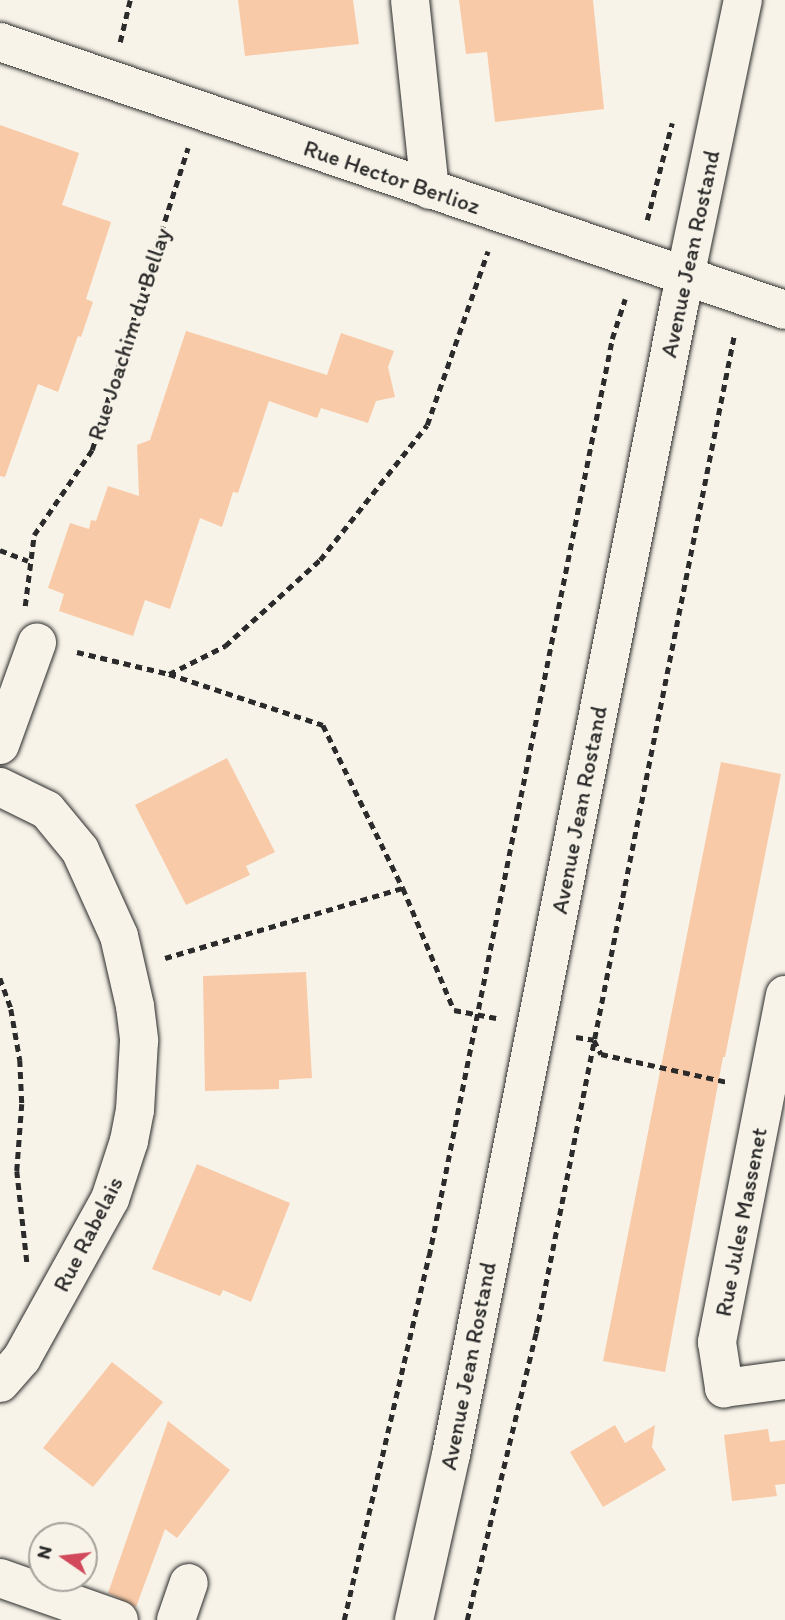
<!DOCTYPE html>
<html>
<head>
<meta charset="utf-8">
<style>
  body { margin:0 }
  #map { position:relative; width:785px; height:1620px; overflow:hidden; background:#f7f3e8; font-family:Itim,sans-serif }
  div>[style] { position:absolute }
  .building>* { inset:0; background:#f9caa8 }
  .path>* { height:4.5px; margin-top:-2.25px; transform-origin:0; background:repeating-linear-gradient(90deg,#2b2b2b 0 7px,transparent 0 12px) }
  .roads { filter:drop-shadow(0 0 2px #2b2b2b) drop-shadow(0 0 2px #2b2b2b) }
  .minor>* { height:38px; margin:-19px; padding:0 19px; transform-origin:19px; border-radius:19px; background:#f7f3e8 }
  span { translate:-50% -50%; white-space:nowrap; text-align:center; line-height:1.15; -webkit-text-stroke:5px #f7f3e8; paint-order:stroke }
  .street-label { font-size:23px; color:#2b2b2b }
  .north { position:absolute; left:28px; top:1522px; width:70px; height:70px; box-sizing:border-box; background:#f7f3e8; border:2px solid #a5a39c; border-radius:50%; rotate:284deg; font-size:19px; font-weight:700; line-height:28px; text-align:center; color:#2b2b2b }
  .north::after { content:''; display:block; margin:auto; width:24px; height:32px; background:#d1495b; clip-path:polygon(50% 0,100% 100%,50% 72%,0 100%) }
</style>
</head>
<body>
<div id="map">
  <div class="building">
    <i style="clip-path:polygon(238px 0,353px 0,359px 44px,245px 56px)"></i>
    <i style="clip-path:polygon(459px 0,593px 0,604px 109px,495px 122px,487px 52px,466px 54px)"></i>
    <i style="clip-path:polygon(0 125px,79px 153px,62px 205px,111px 222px,86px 299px,93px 302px,81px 337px,78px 336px,58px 392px,38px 384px,5px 477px,0 476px)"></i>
    <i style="clip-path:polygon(186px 331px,327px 375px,341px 333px,394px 351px,388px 367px,395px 397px,376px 401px,368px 423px,321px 408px,317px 418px,269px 401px,238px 493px,233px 492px,222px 527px,200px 518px,170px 609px,145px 600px,133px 636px,59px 611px,64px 594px,48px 588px,70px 523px,89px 529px,91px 520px,96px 521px,108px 486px,139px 496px,137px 445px,150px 440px)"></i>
    <i style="clip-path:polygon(227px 758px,275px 852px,246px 866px,250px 875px,186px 905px,135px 805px)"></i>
    <i style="clip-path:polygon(721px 762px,781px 774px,725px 1057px,723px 1057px,665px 1372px,603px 1361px)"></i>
    <i style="clip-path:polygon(306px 972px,312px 1078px,279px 1080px,279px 1089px,205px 1091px,203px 976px)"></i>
    <i style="clip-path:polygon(197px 1164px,290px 1203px,251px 1302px,223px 1290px,220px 1296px,152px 1269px)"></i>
    <i style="clip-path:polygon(112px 1362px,163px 1402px,93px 1487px,43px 1448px)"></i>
    <i style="clip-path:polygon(168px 1421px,230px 1470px,177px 1538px,165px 1529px,136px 1607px,108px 1593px)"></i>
    <i style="clip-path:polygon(615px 1425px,625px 1443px,655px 1425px,652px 1447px,666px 1470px,603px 1507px,570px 1452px)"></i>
    <i style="clip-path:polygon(768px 1429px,770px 1442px,785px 1440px,785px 1484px,775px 1485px,777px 1496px,732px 1501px,724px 1435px)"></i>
  </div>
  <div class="path">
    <i style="left:120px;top:42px;width:43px;rotate:-76.6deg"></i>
    <i style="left:647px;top:220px;width:100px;rotate:-75.5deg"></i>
    <i style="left:0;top:550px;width:30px;rotate:21deg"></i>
    <i style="left:25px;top:606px;width:72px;rotate:-82.8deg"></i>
    <i style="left:34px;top:535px;width:103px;rotate:-55.7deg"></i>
    <i style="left:92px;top:450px;width:317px;rotate:-72.4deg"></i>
    <i style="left:77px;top:652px;width:95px;rotate:13.4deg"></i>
    <i style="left:169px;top:674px;width:162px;rotate:18.3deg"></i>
    <i style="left:323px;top:725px;width:182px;rotate:63.9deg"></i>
    <i style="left:403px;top:888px;width:132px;rotate:67.3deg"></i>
    <i style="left:454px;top:1010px;width:43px;rotate:10.8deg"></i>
    <i style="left:169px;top:674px;width:63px;rotate:-26.6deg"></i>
    <i style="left:225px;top:646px;width:128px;rotate:-42.2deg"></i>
    <i style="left:320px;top:560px;width:172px;rotate:-51.6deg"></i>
    <i style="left:427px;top:425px;width:184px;rotate:-70.7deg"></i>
    <i style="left:165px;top:958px;width:248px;rotate:-16.4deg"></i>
    <i style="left:0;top:978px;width:33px;rotate:70deg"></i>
    <i style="left:11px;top:1009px;width:52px;rotate:80deg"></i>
    <i style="left:20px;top:1060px;width:44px;rotate:87.4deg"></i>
    <i style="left:22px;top:1104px;width:67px;rotate:94.3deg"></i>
    <i style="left:17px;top:1171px;width:92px;rotate:83.7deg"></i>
    <i style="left:576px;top:1037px;width:18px;rotate:9deg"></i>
    <i style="left:594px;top:1040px;width:16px;rotate:63deg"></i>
    <i style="left:601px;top:1054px;width:129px;rotate:12.5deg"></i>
    <i style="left:344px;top:1620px;width:374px;rotate:-76.9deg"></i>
    <i style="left:429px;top:1256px;width:935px;rotate:-78.71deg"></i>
    <i style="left:612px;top:339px;width:42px;rotate:-72deg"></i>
    <i style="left:467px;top:1620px;width:295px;rotate:-76.5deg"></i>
    <i style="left:536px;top:1333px;width:1016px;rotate:-78.77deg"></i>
  </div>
  <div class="roads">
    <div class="minor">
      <i style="left:410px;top:0;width:191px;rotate:84deg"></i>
      <i style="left:0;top:42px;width:829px;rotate:18.85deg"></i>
      <i style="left:0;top:745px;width:109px;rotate:-70.1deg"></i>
      <i style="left:0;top:787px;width:52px;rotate:26.1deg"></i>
      <i style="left:47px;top:810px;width:52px;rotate:50.5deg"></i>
      <i style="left:80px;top:850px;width:94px;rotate:65.6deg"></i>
      <i style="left:119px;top:936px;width:72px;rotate:77.1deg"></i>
      <i style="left:135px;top:1006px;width:35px;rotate:83deg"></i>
      <i style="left:139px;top:1041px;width:69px;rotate:93.3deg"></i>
      <i style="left:135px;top:1110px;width:32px;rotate:101deg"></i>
      <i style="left:129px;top:1141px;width:61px;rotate:108.1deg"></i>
      <i style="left:110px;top:1199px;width:182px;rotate:119deg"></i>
      <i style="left:22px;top:1358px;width:33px;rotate:131deg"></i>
      <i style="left:785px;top:995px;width:354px;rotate:101.1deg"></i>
      <i style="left:717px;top:1342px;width:47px;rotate:81.3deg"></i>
      <i style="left:724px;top:1388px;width:62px;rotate:-7.5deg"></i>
      <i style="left:0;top:1578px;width:126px;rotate:19.4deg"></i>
      <i style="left:176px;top:1620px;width:39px;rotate:-71deg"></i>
      <i style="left:414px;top:1620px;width:169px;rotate:-77.4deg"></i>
      <i style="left:451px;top:1455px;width:1177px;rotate:-78.78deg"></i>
      <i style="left:680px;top:301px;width:308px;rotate:-78.2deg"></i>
    </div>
  </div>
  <div class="street-label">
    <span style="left:392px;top:177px;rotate:19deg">Rue Hector Berlioz</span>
    <span style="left:690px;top:254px;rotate:-78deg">Avenue Jean Rostand</span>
    <span style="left:129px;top:334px;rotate:-72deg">Rue Joachim du Bellay</span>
    <span style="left:579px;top:810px;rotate:-79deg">Avenue Jean Rostand</span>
    <span style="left:741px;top:1222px;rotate:-79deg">Rue Jules Massenet</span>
    <span style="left:88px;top:1234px;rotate:-63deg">Rue Rabelais</span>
    <span style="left:468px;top:1366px;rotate:-79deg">Avenue Jean Rostand</span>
  </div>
  <div class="north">N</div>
</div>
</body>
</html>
